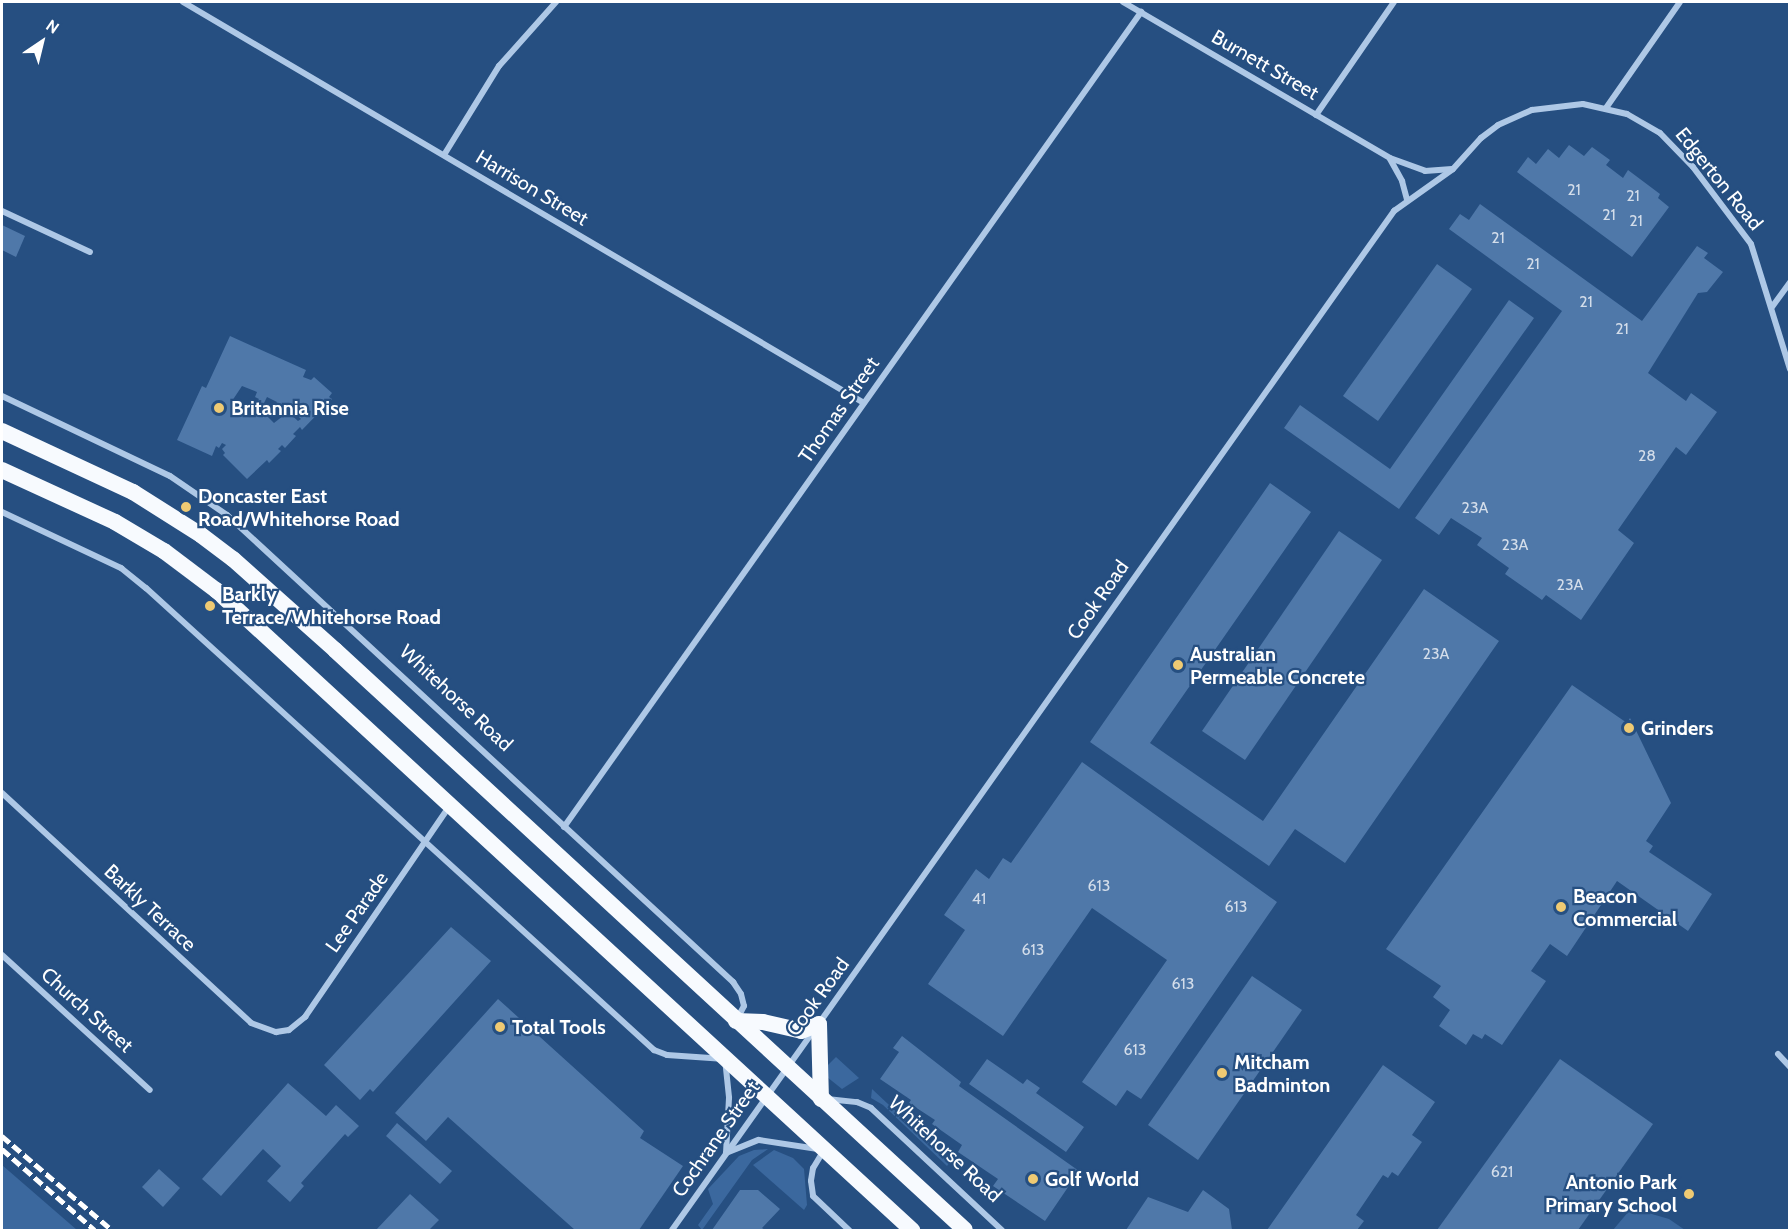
<!DOCTYPE html>
<html>
<head>
<meta charset="utf-8">
<style>
  body { margin:0 }
  #map { position:relative; width:1791px; height:1232px; overflow:hidden; background:#264f81; font-family:Cabin,sans-serif }
  div>[style] { position:absolute }
  .green>* { inset:0; background:#3b689e }
  .building>* { inset:0; background:#4f78a9 }
  .minor>* { height:6px; margin:-3px; padding:0 3px; transform-origin:3px; border-radius:3px; background:#aec8e6 }
  .trunk>* { height:16px; margin:-8px; padding:0 8px; transform-origin:8px; border-radius:8px; background:#f7fafe }
  .rail>* { height:4.5px; margin-top:-2.25px; transform-origin:0; background:repeating-linear-gradient(90deg,#fff 0 10px,transparent 0 14.5px) }
  .dots>* { width:16px; height:16px; translate:-50% -50%; box-sizing:border-box; border:3px solid #264f81; border-radius:50% }
  span { translate:-50% -50%; white-space:nowrap; text-align:center; line-height:1.15; -webkit-text-stroke:4.5px #264f81; paint-order:stroke }
  .number-label { font-size:16px; color:#d3ddea }
  .number-label span { -webkit-text-stroke-width:0 }
  .street-label { font-size:20px; color:#fff }
  .poi-label { font-size:20px; color:#fff; font-weight:700 }
  .left { translate:0 -50%; text-align:left }
  .right { translate:-100% -50%; text-align:right }
  .frame { position:absolute; inset:0; border:3px solid #fff; pointer-events:none }
  .north { position:absolute; left:12px; top:12px; width:60px; height:60px; -webkit-text-stroke:4px #264f81; paint-order:stroke; rotate:35deg; font-size:16px; font-weight:700; line-height:24px; text-align:center; color:#fff }
  .north::after { content:''; display:block; margin:auto; width:21px; height:27px; background:#fff; clip-path:polygon(50% 0,100% 100%,50% 72%,0 100%) }
</style>
</head>
<body>
<div id="map">
  <div class="green">
    <i style="clip-path:polygon(836px 1057px,859px 1078px,842px 1089px,827px 1077px,825px 1068px)"></i>
    <i style="clip-path:polygon(872px 1089px,950px 1162px,947px 1166px,883px 1105px,871px 1098px)"></i>
    <i style="clip-path:polygon(768px 1149px,752px 1160px,702px 1230px,698px 1225px,713px 1204px,708px 1189px,739px 1156px,754px 1150px)"></i>
    <i style="clip-path:polygon(774px 1150px,793px 1158px,804px 1169px,807px 1205px,804px 1210px,753px 1165px)"></i>
    <i style="clip-path:polygon(2px 1165px,77px 1230px,2px 1230px)"></i>
    <i style="clip-path:polygon(1629px 1211px,1645px 1212px,1669px 1219px,1685px 1230px,1613px 1230px)"></i>
  </div>
  <div class="building">
    <i style="clip-path:polygon(1569px 145px,1584px 156px,1592px 147px,1610px 160px,1606px 165px,1623px 178px,1628px 170px,1660px 194px,1658px 198px,1669px 207px,1632px 257px,1517px 172px,1528px 157px,1536px 164px,1548px 149px,1559px 158px)"></i>
    <i style="clip-path:polygon(1480px 204px,1642px 321px,1697px 246px,1708px 253px,1704px 258px,1723px 272px,1707px 292px,1698px 293px,1648px 373px,1686px 401px,1691px 393px,1717px 412px,1686px 455px,1676px 447px,1618px 530px,1634px 543px,1581px 620px,1546px 595px,1542px 600px,1505px 574px,1509px 568px,1477px 545px,1482px 538px,1451px 518px,1439px 535px,1415px 518px,1562px 311px,1449px 229px,1460px 214px,1469px 220px)"></i>
    <i style="clip-path:polygon(2px 225px,25px 236px,16px 257px,2px 250px)"></i>
    <i style="clip-path:polygon(1437px 264px,1472px 289px,1378px 421px,1343px 396px)"></i>
    <i style="clip-path:polygon(1509px 300px,1534px 318px,1399px 509px,1284px 428px,1300px 405px,1390px 469px)"></i>
    <i style="clip-path:polygon(evenodd,230px 336px,306px 370px,303px 377px,311px 380px,314px 377px,332px 393px,329px 397px,332px 399px,302px 430px,300px 427px,293px 434px,296px 436px,285px 448px,282px 445px,278px 449px,281px 451px,269px 463px,267px 460px,247px 479px,223px 455px,225px 453px,222px 449px,226px 445px,222px 443px,219px 448px,216px 446px,212px 456px,177px 440px,202px 386px,206px 388px,230px 336px,242px 386px,257px 392px,255px 397px,259px 399px,257px 402px,263px 405px,267px 397px,277px 402px,273px 409px,280px 412px,285px 404px,301px 419px,298px 421px,288px 412px,274px 423px,263px 412px,260px 415px,232px 401px,242px 386px)"></i>
    <i style="clip-path:polygon(1270px 483px,1311px 512px,1150px 743px,1263px 821px,1424px 589px,1499px 641px,1345px 863px,1295px 829px,1269px 866px,1090px 742px)"></i>
    <i style="clip-path:polygon(1339px 531px,1382px 560px,1245px 760px,1202px 731px)"></i>
    <i style="clip-path:polygon(1572px 685px,1627px 723px,1630px 718px,1671px 803px,1646px 841px,1653px 846px,1649px 852px,1712px 894px,1688px 931px,1617px 881px,1567px 956px,1550px 944px,1531px 971px,1546px 981px,1502px 1045px,1485px 1034px,1482px 1039px,1473px 1034px,1466px 1045px,1439px 1026px,1450px 1010px,1433px 997px,1441px 986px,1386px 949px)"></i>
    <i style="clip-path:polygon(1082px 762px,1277px 902px,1141px 1099px,1127px 1090px,1116px 1106px,1082px 1082px,1167px 960px,1092px 908px,1003px 1036px,928px 984px,965px 930px,944px 915px,976px 869px,989px 879px,1003px 858px,1011px 863px)"></i>
    <i style="clip-path:polygon(451px 927px,491px 961px,373px 1092px,370px 1089px,360px 1100px,324px 1065px)"></i>
    <i style="clip-path:polygon(1252px 976px,1302px 1010px,1198px 1160px,1148px 1125px)"></i>
    <i style="clip-path:polygon(498px 999px,644px 1131px,640px 1138px,683px 1166px,639px 1230px,575px 1230px,448px 1117px,426px 1141px,395px 1113px)"></i>
    <i style="clip-path:polygon(902px 1036px,961px 1082px,959px 1086px,1079px 1171px,1045px 1221px,993px 1186px,998px 1179px,958px 1152px,962px 1145px,932px 1124px,935px 1120px,909px 1103px,911px 1100px,880px 1079px,899px 1052px,893px 1048px)"></i>
    <i style="clip-path:polygon(987px 1059px,1023px 1084px,1027px 1079px,1040px 1088px,1036px 1093px,1084px 1127px,1066px 1152px,969px 1084px)"></i>
    <i style="clip-path:polygon(1560px 1059px,1653px 1124px,1578px 1230px,1437px 1230px)"></i>
    <i style="clip-path:polygon(1383px 1065px,1435px 1102px,1412px 1135px,1422px 1142px,1398px 1176px,1392px 1172px,1388px 1178px,1383px 1175px,1356px 1215px,1364px 1221px,1357px 1230px,1267px 1230px)"></i>
    <i style="clip-path:polygon(288px 1083px,326px 1116px,336px 1105px,359px 1126px,348px 1137px,345px 1134px,301px 1183px,304px 1186px,290px 1202px,267px 1181px,281px 1166px,263px 1149px,221px 1196px,202px 1179px)"></i>
    <i style="clip-path:polygon(397px 1123px,452px 1171px,440px 1184px,386px 1136px)"></i>
    <i style="clip-path:polygon(159px 1169px,180px 1188px,163px 1207px,142px 1187px)"></i>
    <i style="clip-path:polygon(740px 1190px,758px 1190px,780px 1209px,762px 1228px,765px 1230px,712px 1230px)"></i>
    <i style="clip-path:polygon(1203px 1190px,1229px 1209px,1232px 1230px,1126px 1230px,1148px 1197px,1188px 1212px)"></i>
    <i style="clip-path:polygon(410px 1194px,439px 1220px,429px 1230px,376px 1230px)"></i>
  </div>
  <div class="minor">
    <i style="left:183px;top:2px;width:790px;rotate:30.49deg"></i>
    <i style="left:1123px;top:2px;width:309px;rotate:30.3deg"></i>
    <i style="left:1390px;top:158px;width:37px;rotate:20deg"></i>
    <i style="left:1425px;top:171px;width:27px;rotate:-4deg"></i>
    <i style="left:1606px;top:108px;width:129px;rotate:-55.1deg"></i>
    <i style="left:1316px;top:115px;width:137px;rotate:-55.4deg"></i>
    <i style="left:444px;top:155px;width:105px;rotate:-58.3deg"></i>
    <i style="left:499px;top:66px;width:86px;rotate:-48.3deg"></i>
    <i style="left:1390px;top:159px;width:25px;rotate:61deg"></i>
    <i style="left:1402px;top:181px;width:20px;rotate:75deg"></i>
    <i style="left:2px;top:211px;width:97px;rotate:25deg"></i>
    <i style="left:1772px;top:307px;width:31px;rotate:-54deg"></i>
    <i style="left:2px;top:396px;width:186px;rotate:25.5deg"></i>
    <i style="left:170px;top:476px;width:69px;rotate:34.4deg"></i>
    <i style="left:227px;top:515px;width:689px;rotate:42.7deg"></i>
    <i style="left:733px;top:982px;width:14px;rotate:56deg"></i>
    <i style="left:741px;top:994px;width:12px;rotate:76deg"></i>
    <i style="left:744px;top:1006px;width:15px;rotate:118deg"></i>
    <i style="left:2px;top:512px;width:132px;rotate:25.2deg"></i>
    <i style="left:121px;top:568px;width:32px;rotate:39deg"></i>
    <i style="left:146px;top:588px;width:687px;rotate:42.28deg"></i>
    <i style="left:654px;top:1050px;width:14px;rotate:21deg"></i>
    <i style="left:667px;top:1055px;width:58px;rotate:3.9deg"></i>
    <i style="left:725px;top:1059px;width:39px;rotate:84deg"></i>
    <i style="left:729px;top:1098px;width:55px;rotate:93.1deg"></i>
    <i style="left:726px;top:1153px;width:35px;rotate:-22deg"></i>
    <i style="left:759px;top:1140px;width:66px;rotate:8.7deg"></i>
    <i style="left:824px;top:1150px;width:21px;rotate:121deg"></i>
    <i style="left:813px;top:1168px;width:13px;rotate:99deg"></i>
    <i style="left:811px;top:1181px;width:15px;rotate:82deg"></i>
    <i style="left:813px;top:1196px;width:50px;rotate:43.4deg"></i>
    <i style="left:2px;top:793px;width:339px;rotate:42.7deg"></i>
    <i style="left:251px;top:1023px;width:27px;rotate:20deg"></i>
    <i style="left:276px;top:1032px;width:13px;rotate:-9deg"></i>
    <i style="left:289px;top:1030px;width:21px;rotate:-39deg"></i>
    <i style="left:305px;top:1017px;width:257px;rotate:-55.6deg"></i>
    <i style="left:564px;top:827px;width:999px;rotate:-54.7deg"></i>
    <i style="left:2px;top:955px;width:200px;rotate:42.4deg"></i>
    <i style="left:820px;top:1022px;width:994px;rotate:-54.71deg"></i>
    <i style="left:1394px;top:211px;width:72px;rotate:-35.4deg"></i>
    <i style="left:1453px;top:169px;width:42px;rotate:-47.9deg"></i>
    <i style="left:1481px;top:138px;width:21px;rotate:-37deg"></i>
    <i style="left:1498px;top:125px;width:37px;rotate:-24deg"></i>
    <i style="left:1532px;top:110px;width:51px;rotate:-6.7deg"></i>
    <i style="left:1583px;top:104px;width:45px;rotate:12.8deg"></i>
    <i style="left:1627px;top:114px;width:38px;rotate:30deg"></i>
    <i style="left:1660px;top:133px;width:47px;rotate:45.9deg"></i>
    <i style="left:1693px;top:167px;width:96px;rotate:53deg"></i>
    <i style="left:1751px;top:244px;width:131px;rotate:72.7deg"></i>
    <i style="left:1778px;top:1054px;width:18px;rotate:47deg"></i>
    <i style="left:827px;top:1099px;width:30px;rotate:6deg"></i>
    <i style="left:857px;top:1102px;width:15px;rotate:23deg"></i>
    <i style="left:871px;top:1108px;width:179px;rotate:43deg"></i>
    <i style="left:672px;top:1230px;width:245px;rotate:-54.6deg"></i>
  </div>
  <div class="trunk">
    <i style="left:2px;top:431px;width:145px;rotate:25deg"></i>
    <i style="left:133px;top:492px;width:80px;rotate:32.3deg"></i>
    <i style="left:201px;top:535px;width:40px;rotate:37deg"></i>
    <i style="left:233px;top:559px;width:137px;rotate:41.7deg"></i>
    <i style="left:335px;top:650px;width:856px;rotate:42.63deg"></i>
    <i style="left:2px;top:470px;width:124px;rotate:24.7deg"></i>
    <i style="left:115px;top:522px;width:57px;rotate:30.6deg"></i>
    <i style="left:164px;top:551px;width:65px;rotate:36.9deg"></i>
    <i style="left:216px;top:590px;width:946px;rotate:42.6deg"></i>
    <i style="left:736px;top:1021px;width:27px;rotate:2deg"></i>
    <i style="left:763px;top:1022px;width:39px;rotate:13deg"></i>
    <i style="left:801px;top:1031px;width:19px;rotate:-21deg"></i>
    <i style="left:819px;top:1024px;width:75px;rotate:88.5deg"></i>
  </div>
  <div class="rail">
    <i style="left:2px;top:1136px;width:145px;rotate:40.5deg"></i>
    <i style="left:2px;top:1149px;width:123px;rotate:41.1deg"></i>
  </div>
  <div class="dots">
    <i style="left:219px;top:408px;background:#efca73"></i>
    <i style="left:186px;top:507px;background:#efca73"></i>
    <i style="left:210px;top:606px;background:#efca73"></i>
    <i style="left:1178px;top:665px;background:#efca73"></i>
    <i style="left:1629px;top:728px;background:#efca73"></i>
    <i style="left:1561px;top:907px;background:#efca73"></i>
    <i style="left:500px;top:1027px;background:#efca73"></i>
    <i style="left:1222px;top:1073px;background:#efca73"></i>
    <i style="left:1033px;top:1179px;background:#efca73"></i>
    <i style="left:1689px;top:1194px;background:#efca73"></i>
  </div>
  <div class="number-label">
    <span style="left:1574px;top:190px">21</span>
    <span style="left:1633px;top:196px">21</span>
    <span style="left:1609px;top:215px">21</span>
    <span style="left:1636px;top:221px">21</span>
    <span style="left:1498px;top:238px">21</span>
    <span style="left:1533px;top:264px">21</span>
    <span style="left:1586px;top:302px">21</span>
    <span style="left:1622px;top:329px">21</span>
    <span style="left:1647px;top:456px">28</span>
    <span style="left:1475px;top:508px">23A</span>
    <span style="left:1515px;top:545px">23A</span>
    <span style="left:1570px;top:585px">23A</span>
    <span style="left:1436px;top:654px">23A</span>
    <span style="left:1099px;top:886px">613</span>
    <span style="left:979px;top:899px">41</span>
    <span style="left:1236px;top:907px">613</span>
    <span style="left:1033px;top:950px">613</span>
    <span style="left:1183px;top:984px">613</span>
    <span style="left:1135px;top:1050px">613</span>
    <span style="left:1502px;top:1172px">621</span>
  </div>
  <div class="street-label">
    <span style="left:1265px;top:65px;rotate:30deg">Burnett Street</span>
    <span style="left:1719px;top:179px;rotate:51deg">Edgerton Road</span>
    <span style="left:532px;top:188px;rotate:31deg">Harrison Street</span>
    <span style="left:839px;top:410px;rotate:-55deg">Thomas Street</span>
    <span style="left:1098px;top:600px;rotate:-55deg">Cook Road</span>
    <span style="left:456px;top:698px;rotate:43deg">Whitehorse Road</span>
    <span style="left:150px;top:908px;rotate:43deg">Barkly Terrace</span>
    <span style="left:357px;top:912px;rotate:-55deg">Lee Parade</span>
    <span style="left:818px;top:997px;rotate:-54deg">Cook Road</span>
    <span style="left:87px;top:1010px;rotate:42deg">Church Street</span>
    <span style="left:716px;top:1139px;rotate:-55deg">Cochrane Street</span>
    <span style="left:945px;top:1149px;rotate:43deg">Whitehorse Road</span>
  </div>
  <div class="poi-label">
    <span class="left" style="left:231px;top:408px">Britannia Rise</span>
    <span class="left" style="left:198px;top:508px">Doncaster East<br>Road/Whitehorse Road</span>
    <span class="left" style="left:222px;top:606px">Barkly<br>Terrace/Whitehorse Road</span>
    <span class="left" style="left:1190px;top:666px">Australian<br>Permeable Concrete</span>
    <span class="left" style="left:1641px;top:728px">Grinders</span>
    <span class="left" style="left:1573px;top:908px">Beacon<br>Commercial</span>
    <span class="left" style="left:512px;top:1027px">Total Tools</span>
    <span class="left" style="left:1234px;top:1074px">Mitcham<br>Badminton</span>
    <span class="left" style="left:1045px;top:1179px">Golf World</span>
    <span class="right" style="left:1677px;top:1194px">Antonio Park<br>Primary School</span>
  </div>
  <div class="frame"></div>
  <div class="north">N</div>
</div>
</body>
</html>
